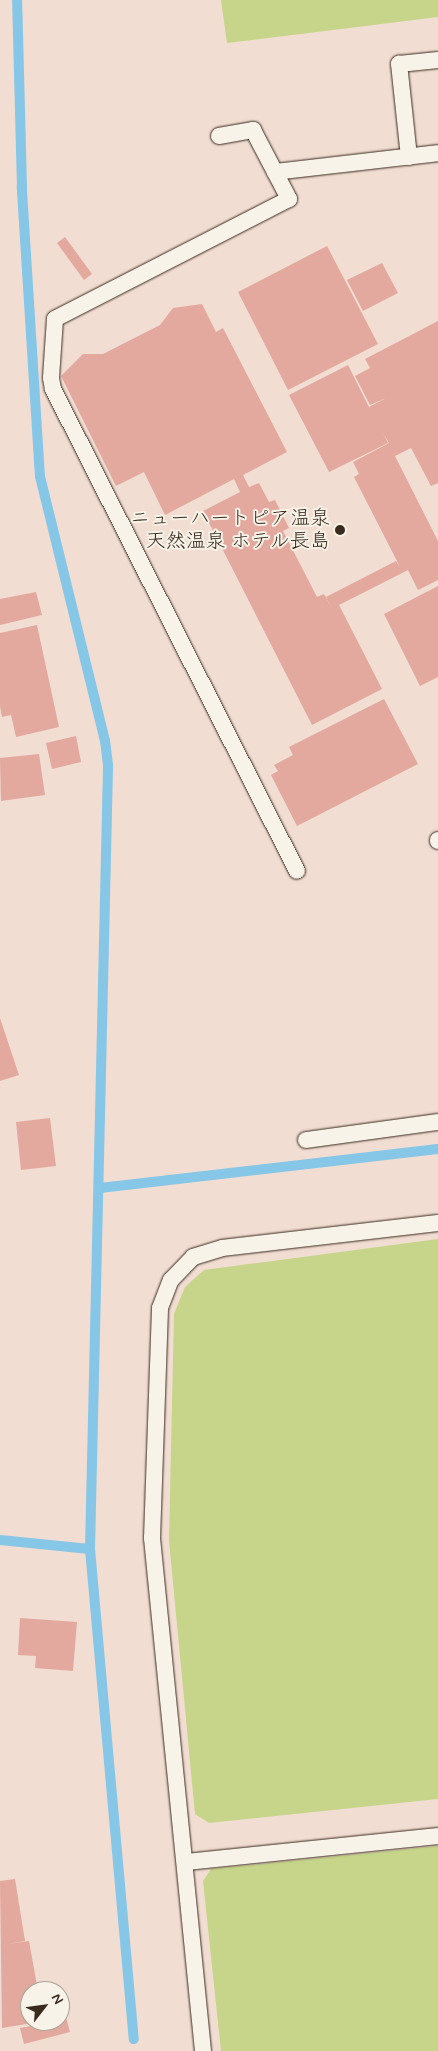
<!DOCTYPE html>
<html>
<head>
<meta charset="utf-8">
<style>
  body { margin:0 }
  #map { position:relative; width:438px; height:2051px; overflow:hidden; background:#f1ddd2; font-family:Mynerve,"Klee One",sans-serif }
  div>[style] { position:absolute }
  .green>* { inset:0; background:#c6d589 }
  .stream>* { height:10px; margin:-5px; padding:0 5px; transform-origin:5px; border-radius:5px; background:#86c6e7 }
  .building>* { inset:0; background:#e3a99e }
  .roads { filter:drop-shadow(0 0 1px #3b2a1e) drop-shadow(0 0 1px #3b2a1e) }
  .lane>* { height:16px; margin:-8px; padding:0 8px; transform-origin:8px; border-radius:8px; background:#f7f3e8 }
  .dots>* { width:14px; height:14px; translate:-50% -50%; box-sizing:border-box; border:2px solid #f7f3e8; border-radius:50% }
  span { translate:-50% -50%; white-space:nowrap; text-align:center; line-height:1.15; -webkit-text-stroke:4px #f7f3e8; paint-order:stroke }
  .poi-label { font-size:20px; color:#3b2a1e }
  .right { translate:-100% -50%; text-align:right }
  .north { position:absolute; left:20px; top:1981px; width:50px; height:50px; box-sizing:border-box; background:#f7f3e8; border:1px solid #aca397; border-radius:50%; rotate:60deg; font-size:14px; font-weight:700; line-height:20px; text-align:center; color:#3b2a1e }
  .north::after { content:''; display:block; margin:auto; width:18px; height:22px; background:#3b2a1e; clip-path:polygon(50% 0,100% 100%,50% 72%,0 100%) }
</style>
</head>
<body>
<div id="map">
  <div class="green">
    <i style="clip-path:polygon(221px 0,438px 0,438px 17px,227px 43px)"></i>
    <i style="clip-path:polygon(438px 1239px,438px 1799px,209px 1823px,195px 1814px,169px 1540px,174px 1314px,185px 1287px,204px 1270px)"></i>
    <i style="clip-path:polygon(438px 1846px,438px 2051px,221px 2051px,203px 1881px,211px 1869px)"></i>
  </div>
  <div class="stream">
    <i style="left:100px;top:1188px;width:340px;rotate:-6.6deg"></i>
    <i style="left:0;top:1540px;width:90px;rotate:5.7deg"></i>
    <i style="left:90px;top:1549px;width:784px;rotate:-88.68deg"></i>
    <i style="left:108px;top:765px;width:24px;rotate:-97deg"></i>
    <i style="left:105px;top:741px;width:272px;rotate:-103.8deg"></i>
    <i style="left:40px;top:477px;width:291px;rotate:-93.6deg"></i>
    <i style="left:22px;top:187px;width:187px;rotate:-91.5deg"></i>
    <i style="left:90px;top:1549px;width:492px;rotate:84.9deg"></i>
  </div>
  <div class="building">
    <i style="clip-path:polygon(65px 237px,92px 274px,84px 280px,57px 243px)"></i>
    <i style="clip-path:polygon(327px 246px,378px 344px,288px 390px,238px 292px)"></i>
    <i style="clip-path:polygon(382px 263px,398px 293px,363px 311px,347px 280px)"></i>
    <i style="clip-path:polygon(202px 304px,216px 332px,223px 328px,287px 452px,243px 475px,249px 487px,259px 483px,269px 502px,275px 500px,289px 528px,283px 531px,317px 597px,324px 594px,332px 609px,326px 597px,396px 561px,400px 567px,354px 477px,359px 474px,353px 462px,389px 443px,383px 433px,388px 443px,329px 472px,289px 395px,348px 365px,369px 407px,386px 398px,370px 405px,355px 376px,370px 368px,365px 359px,438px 321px,438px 483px,431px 486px,411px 448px,395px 456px,438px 541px,438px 580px,418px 590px,408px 570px,339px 605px,382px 689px,312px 725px,203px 511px,240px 492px,234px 479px,165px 515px,144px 472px,116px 486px,61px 376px,83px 354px,103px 354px,160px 325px,173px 308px)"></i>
    <i style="clip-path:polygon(438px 586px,438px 677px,420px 686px,384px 614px)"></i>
    <i style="clip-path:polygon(36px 592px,42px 615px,0 625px,0 599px)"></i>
    <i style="clip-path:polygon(37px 625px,59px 727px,16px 737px,11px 715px,2px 717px,0 706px,0 633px)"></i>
    <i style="clip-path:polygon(384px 699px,418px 764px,297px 826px,271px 775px,278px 771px,274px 765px,293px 755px,289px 747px)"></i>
    <i style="clip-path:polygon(76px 736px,81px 762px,52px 769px,46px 743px)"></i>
    <i style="clip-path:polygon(39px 754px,45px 795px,1px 801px,0 758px)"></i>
    <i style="clip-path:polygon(0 1018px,19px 1075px,0 1081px)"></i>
    <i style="clip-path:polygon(50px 1118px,56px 1166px,21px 1170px,16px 1122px)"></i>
    <i style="clip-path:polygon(20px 1618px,77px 1622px,73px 1671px,35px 1668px,36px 1656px,18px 1655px)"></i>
    <i style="clip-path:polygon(15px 1879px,25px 1941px,8px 1944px,29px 1941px,38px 1991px,30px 1991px,30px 2021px,39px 2022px,2px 2028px,0 1881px)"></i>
    <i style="clip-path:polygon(66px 2017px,70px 2032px,24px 2044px,20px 2028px,60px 2021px)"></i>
  </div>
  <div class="roads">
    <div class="lane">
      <i style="left:219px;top:136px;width:35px;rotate:-10deg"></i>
      <i style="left:253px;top:130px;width:78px;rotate:62.4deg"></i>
      <i style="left:289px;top:199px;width:263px;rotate:152.9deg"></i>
      <i style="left:55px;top:319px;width:59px;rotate:93.9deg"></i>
      <i style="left:51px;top:378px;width:11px;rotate:80deg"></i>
      <i style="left:53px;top:389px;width:540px;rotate:63.15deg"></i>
      <i style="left:409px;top:157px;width:94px;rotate:-96.1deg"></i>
      <i style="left:399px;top:64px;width:39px;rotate:-6deg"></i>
      <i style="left:275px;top:172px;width:164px;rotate:-6.6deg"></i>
      <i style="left:438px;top:840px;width:1px;rotate:90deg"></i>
      <i style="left:306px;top:1140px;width:133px;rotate:-7.8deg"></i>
      <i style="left:187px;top:1862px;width:252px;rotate:-5.9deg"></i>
      <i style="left:203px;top:2051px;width:516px;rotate:-95.68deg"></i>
      <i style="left:152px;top:1538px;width:230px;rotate:-88deg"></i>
      <i style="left:160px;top:1308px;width:30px;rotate:-69deg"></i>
      <i style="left:171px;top:1280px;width:32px;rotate:-46deg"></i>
      <i style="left:193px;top:1257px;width:30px;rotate:-17deg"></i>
      <i style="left:222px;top:1248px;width:217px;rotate:-6.6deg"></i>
    </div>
  </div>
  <div class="dots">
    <i style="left:340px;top:530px;background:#3b2a1e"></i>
  </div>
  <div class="poi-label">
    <span class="right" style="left:330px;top:530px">ニューハートピア温泉<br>天然温泉 ホテル長島</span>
  </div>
  <div class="north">N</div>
</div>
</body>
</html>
